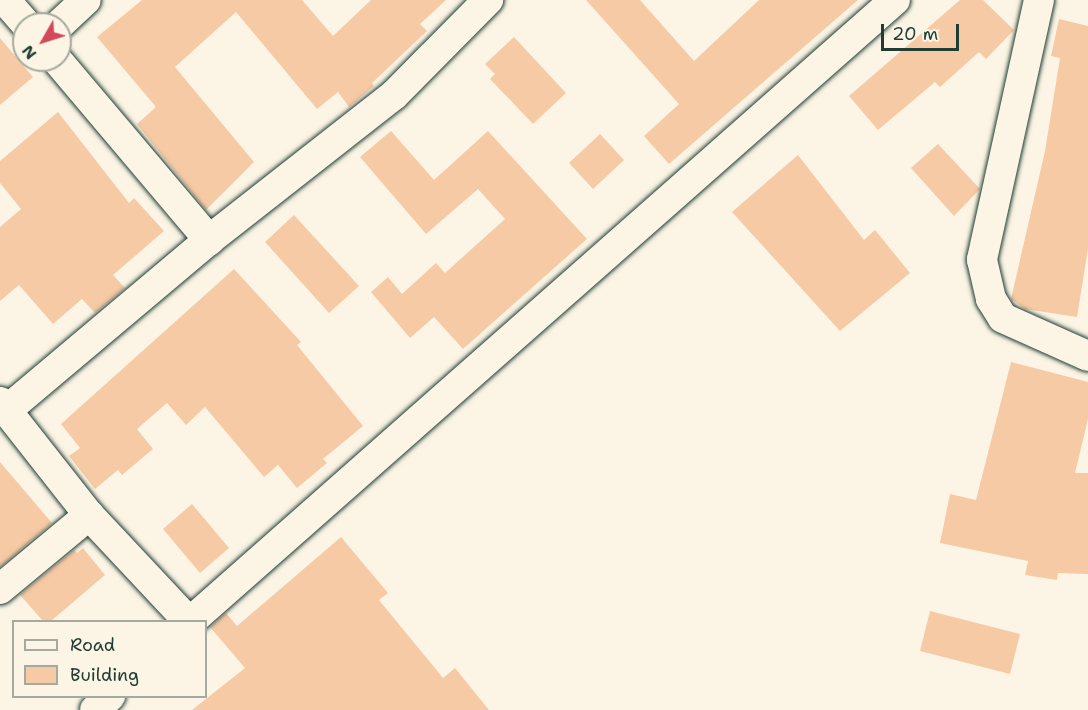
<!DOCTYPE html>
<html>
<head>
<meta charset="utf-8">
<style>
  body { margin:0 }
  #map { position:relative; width:1088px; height:710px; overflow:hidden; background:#fcf5e5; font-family:"Shantell Sans",sans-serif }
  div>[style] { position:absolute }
  .building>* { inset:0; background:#f7caa6 }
  .roads { filter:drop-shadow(0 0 2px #1f3d34) drop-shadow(0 0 2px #1f3d34) }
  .minor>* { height:30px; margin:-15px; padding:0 15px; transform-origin:15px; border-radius:15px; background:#fcf5e5 }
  span { translate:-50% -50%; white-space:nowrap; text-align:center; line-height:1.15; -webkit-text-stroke:4.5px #fcf5e5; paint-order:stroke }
  .legend { position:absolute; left:12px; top:620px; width:195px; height:78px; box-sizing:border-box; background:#fcf5e5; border:2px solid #a4ab9e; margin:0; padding:8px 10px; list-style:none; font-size:18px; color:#1f3d34 }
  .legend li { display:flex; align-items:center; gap:12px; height:30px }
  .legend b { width:30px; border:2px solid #a4ab9e }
  .north { position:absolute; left:12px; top:12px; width:60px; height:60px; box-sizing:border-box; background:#fcf5e5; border:2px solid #a4ab9e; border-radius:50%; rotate:231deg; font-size:16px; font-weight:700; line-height:24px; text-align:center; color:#1f3d34 }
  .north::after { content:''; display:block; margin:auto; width:21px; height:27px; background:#d1495b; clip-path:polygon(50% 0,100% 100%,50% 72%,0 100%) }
  .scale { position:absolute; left:881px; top:24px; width:78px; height:27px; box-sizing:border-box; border:3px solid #1f3d34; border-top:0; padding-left:8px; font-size:18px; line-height:21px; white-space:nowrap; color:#1f3d34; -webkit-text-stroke:4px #fcf5e5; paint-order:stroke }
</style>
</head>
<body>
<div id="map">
  <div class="building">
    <i style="clip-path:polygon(142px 0,302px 0,333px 36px,371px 0,446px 0,420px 24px,427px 31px,372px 83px,374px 86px,349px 107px,338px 92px,317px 109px,236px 12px,175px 67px,254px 162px,206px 210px,137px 124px,156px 107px,97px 37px)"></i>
    <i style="clip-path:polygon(586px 0,640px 0,694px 61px,759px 0,858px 0,669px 164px,644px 136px,679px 104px)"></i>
    <i style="clip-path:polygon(960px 0,983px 0,1014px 30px,986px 59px,979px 52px,940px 87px,935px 82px,878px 130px,849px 96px)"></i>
    <i style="clip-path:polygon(1059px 19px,1088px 26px,1088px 249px,1077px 317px,1025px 309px,1011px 299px,1045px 151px,1060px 58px,1051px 56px)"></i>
    <i style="clip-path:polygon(514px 37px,566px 93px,533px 124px,490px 79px,495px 74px,485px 64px)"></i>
    <i style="clip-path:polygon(0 38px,33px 77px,0 105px)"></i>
    <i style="clip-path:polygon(58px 112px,129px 203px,134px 198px,164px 231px,113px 275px,125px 288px,95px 313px,82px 299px,53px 324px,19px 285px,0 301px,0 227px,21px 209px,0 183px,0 161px)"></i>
    <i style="clip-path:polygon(391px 131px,434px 180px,488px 131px,587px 239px,463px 349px,434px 317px,410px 338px,371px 292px,388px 277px,402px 294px,436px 263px,445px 273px,505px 219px,478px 189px,426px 234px,360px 157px)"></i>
    <i style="clip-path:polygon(600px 134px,624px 160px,593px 189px,569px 163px)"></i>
    <i style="clip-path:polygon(938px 144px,980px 189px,954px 216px,911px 168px)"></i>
    <i style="clip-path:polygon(798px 155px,864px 240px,875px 230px,910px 273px,840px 331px,732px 212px)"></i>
    <i style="clip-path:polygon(294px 215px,359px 286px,329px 313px,265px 242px)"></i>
    <i style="clip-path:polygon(234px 269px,301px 342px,297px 345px,363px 426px,323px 459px,327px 463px,297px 488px,278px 465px,264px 477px,205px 407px,186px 425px,167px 403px,137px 429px,153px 449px,122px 475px,118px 470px,95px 489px,69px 456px,80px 448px,61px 424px)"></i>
    <i style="clip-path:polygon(1011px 362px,1088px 382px,1088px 419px,1075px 473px,1088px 473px,1088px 574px,1058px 573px,1057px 580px,1025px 575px,1028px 561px,940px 543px,950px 494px,976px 500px)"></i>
    <i style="clip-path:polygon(0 462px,52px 523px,0 567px)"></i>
    <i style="clip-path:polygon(192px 504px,229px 548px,200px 573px,163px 529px)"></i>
    <i style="clip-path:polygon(341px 537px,388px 593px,379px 600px,443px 678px,455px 668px,489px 710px,192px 710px,245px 668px,210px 627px,226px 613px,237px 626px)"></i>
    <i style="clip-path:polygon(83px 548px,105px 575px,51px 621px,43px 621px,20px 595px,74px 550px,77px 553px)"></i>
    <i style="clip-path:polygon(930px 611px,1020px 634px,1010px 674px,920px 651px)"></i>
  </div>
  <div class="roads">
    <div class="minor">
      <i style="left:5px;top:0;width:32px;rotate:49deg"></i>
      <i style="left:1039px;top:0;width:266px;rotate:102.4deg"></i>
      <i style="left:982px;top:260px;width:40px;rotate:77deg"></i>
      <i style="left:991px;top:299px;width:22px;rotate:58deg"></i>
      <i style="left:1003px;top:318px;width:93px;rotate:24.1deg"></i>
      <i style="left:60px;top:24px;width:35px;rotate:-43deg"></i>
      <i style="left:57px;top:60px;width:236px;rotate:49.8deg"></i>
      <i style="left:0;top:402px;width:144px;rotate:51.8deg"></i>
      <i style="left:89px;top:515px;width:146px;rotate:46.9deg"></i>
      <i style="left:7px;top:410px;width:264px;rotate:-40.1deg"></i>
      <i style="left:209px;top:240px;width:235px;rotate:-38.1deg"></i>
      <i style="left:394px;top:95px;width:134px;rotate:-45.3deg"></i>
      <i style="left:0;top:589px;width:116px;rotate:-39.7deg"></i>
      <i style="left:190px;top:622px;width:940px;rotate:-41.42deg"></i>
      <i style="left:95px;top:710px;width:21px;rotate:-43deg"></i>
    </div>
  </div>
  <ul class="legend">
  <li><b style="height:8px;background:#fcf5e5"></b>Road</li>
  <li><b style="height:16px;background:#f7caa6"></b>Building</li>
  </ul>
  <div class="north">N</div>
  <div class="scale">20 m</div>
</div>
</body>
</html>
